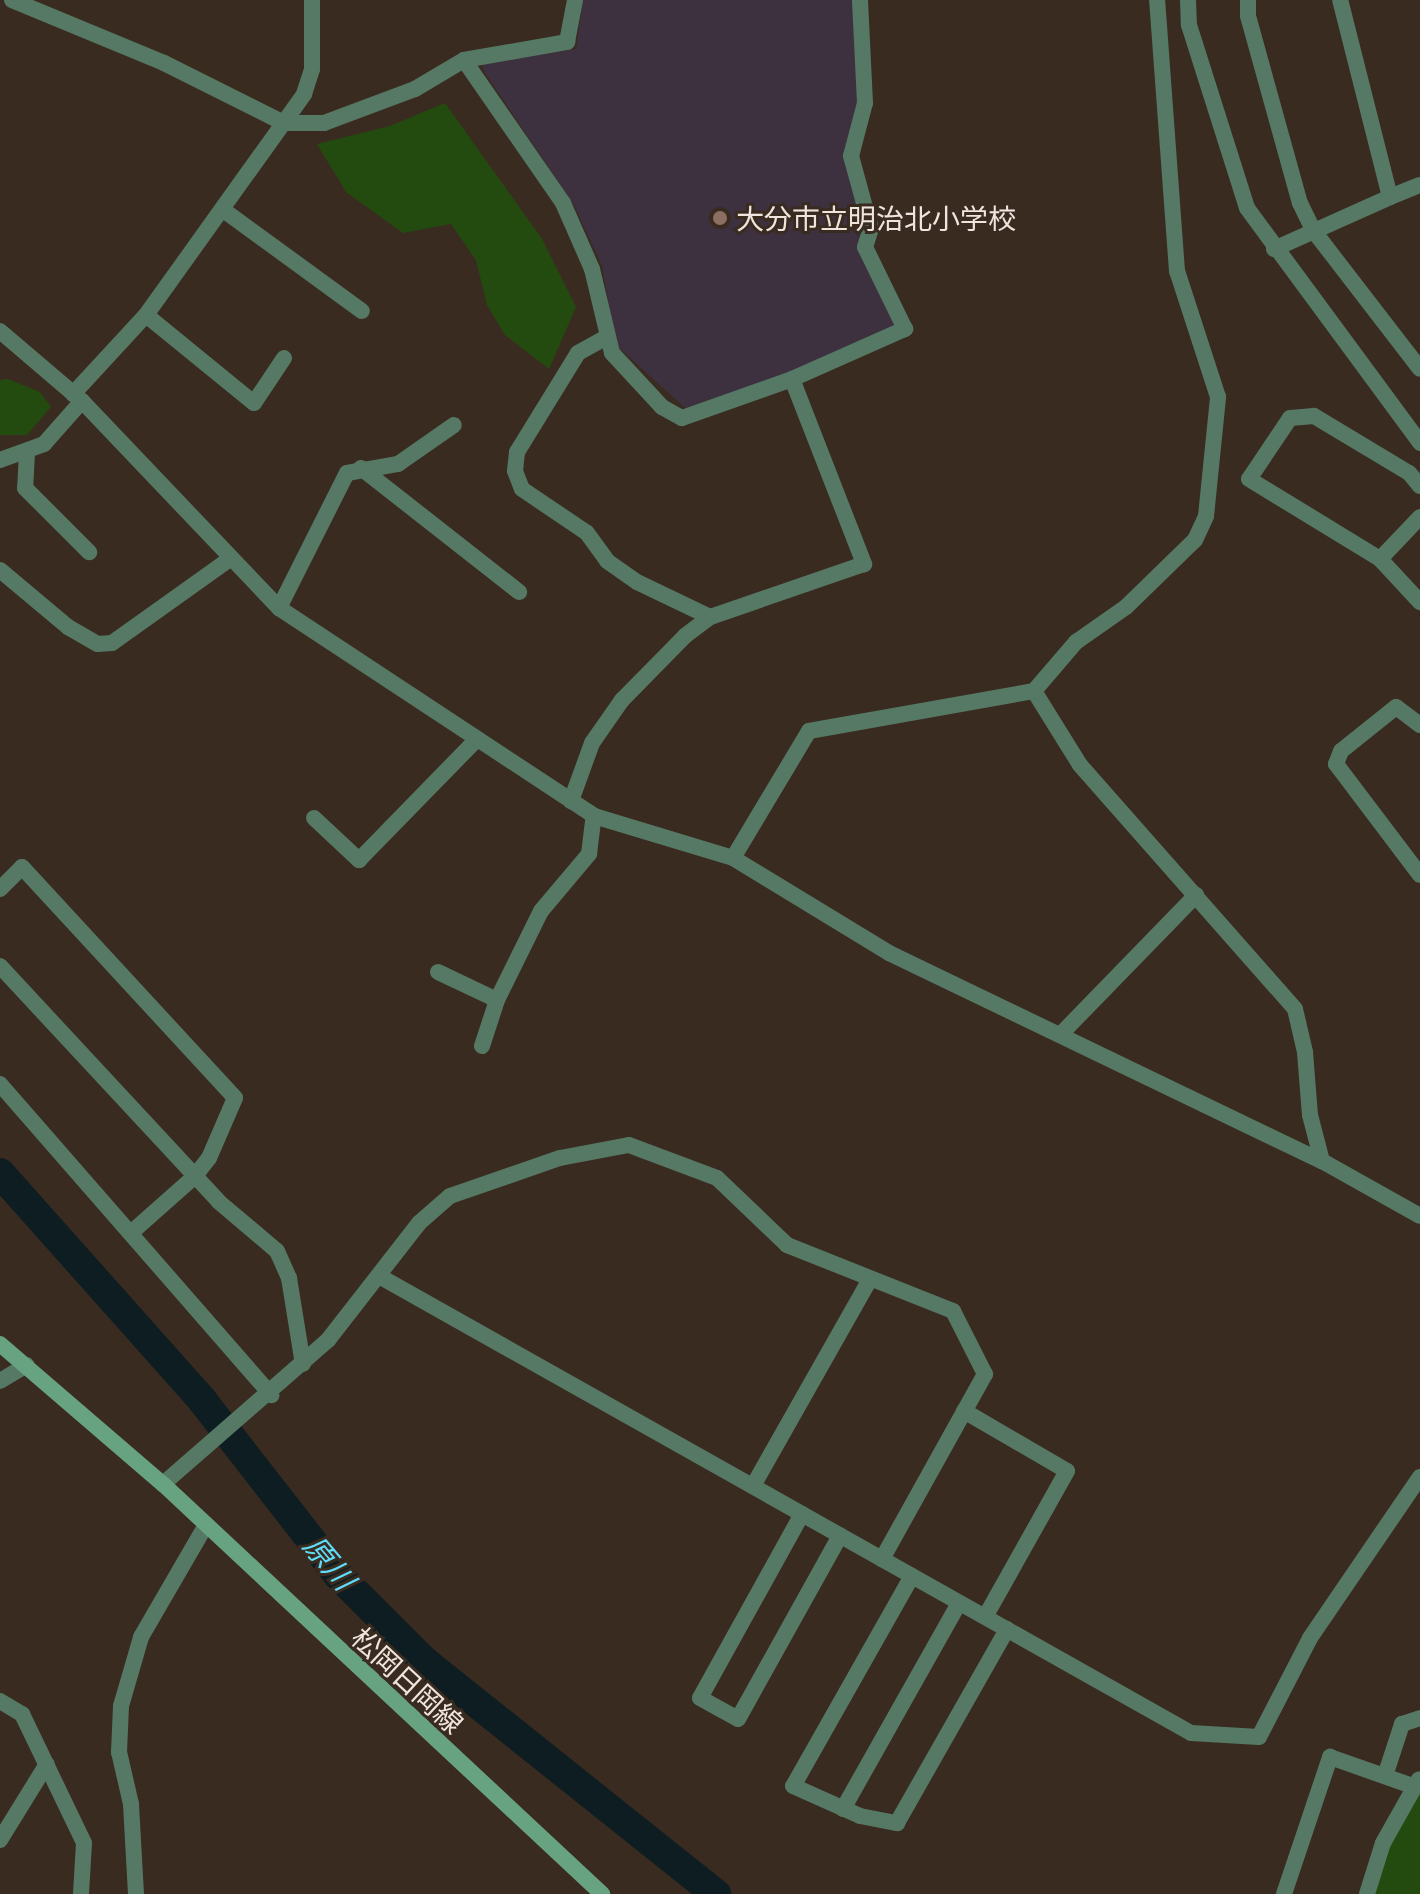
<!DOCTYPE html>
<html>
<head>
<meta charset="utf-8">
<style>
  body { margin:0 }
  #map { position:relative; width:1420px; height:1894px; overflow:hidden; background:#3a2b20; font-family:Barlow,"Noto Sans JP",sans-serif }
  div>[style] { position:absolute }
  .industrial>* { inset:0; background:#3e313f }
  .green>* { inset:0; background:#244b0f }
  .river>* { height:30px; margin:-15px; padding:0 15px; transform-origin:15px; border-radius:15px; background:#0d1d21 }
  .minor>* { height:16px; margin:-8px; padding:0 8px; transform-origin:8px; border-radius:8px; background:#557964 }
  .tertiary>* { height:16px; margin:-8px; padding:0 8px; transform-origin:8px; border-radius:8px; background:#557964 }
  .secondary>* { height:16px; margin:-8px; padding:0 8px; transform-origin:8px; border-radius:8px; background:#68a381 }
  .dots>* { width:22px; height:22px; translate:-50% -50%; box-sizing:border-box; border:4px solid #3a2b20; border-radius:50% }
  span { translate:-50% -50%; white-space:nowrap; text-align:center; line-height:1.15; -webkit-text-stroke:6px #3a2b20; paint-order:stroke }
  .poi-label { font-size:28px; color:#efe5de }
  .left { translate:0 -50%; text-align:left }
  .street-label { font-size:28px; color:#efe5de }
  .water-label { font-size:30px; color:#5eddfb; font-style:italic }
</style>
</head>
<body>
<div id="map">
  <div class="industrial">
    <i style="clip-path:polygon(583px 0,854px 0,860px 101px,845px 156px,864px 232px,900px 327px,696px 411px,684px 407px,616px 345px,602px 266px,574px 205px,483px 70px,483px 63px,576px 49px)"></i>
  </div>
  <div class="green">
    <i style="clip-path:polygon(445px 103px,542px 239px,576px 307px,549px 369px,505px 335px,487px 305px,476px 260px,451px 224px,403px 233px,346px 192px,317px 144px,390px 126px)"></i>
    <i style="clip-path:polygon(8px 379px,40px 392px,51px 407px,27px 435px,0 435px,0 380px)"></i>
    <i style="clip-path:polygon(1420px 1793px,1420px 1894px,1373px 1894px,1389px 1847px)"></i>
  </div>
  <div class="river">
    <i style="left:0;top:1173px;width:304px;rotate:48.3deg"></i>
    <i style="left:202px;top:1400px;width:222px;rotate:52.1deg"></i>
    <i style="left:338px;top:1575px;width:122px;rotate:45deg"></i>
    <i style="left:424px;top:1661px;width:374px;rotate:38.6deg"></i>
  </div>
  <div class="minor">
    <i style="left:12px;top:0;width:165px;rotate:22.5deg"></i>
    <i style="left:164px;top:63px;width:134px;rotate:26.6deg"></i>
    <i style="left:284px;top:123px;width:40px"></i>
    <i style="left:324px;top:123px;width:97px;rotate:-20.5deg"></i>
    <i style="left:415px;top:89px;width:57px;rotate:-30.6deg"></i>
    <i style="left:464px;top:60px;width:105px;rotate:-9.9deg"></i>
    <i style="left:567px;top:42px;width:43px;rotate:-79.2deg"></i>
    <i style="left:1248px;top:0;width:16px;rotate:90deg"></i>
    <i style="left:1248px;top:16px;width:194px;rotate:74.5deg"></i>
    <i style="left:1300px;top:203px;width:30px;rotate:64deg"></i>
    <i style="left:1313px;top:230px;width:175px;rotate:52.4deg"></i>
    <i style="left:464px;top:60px;width:174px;rotate:55.3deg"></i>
    <i style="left:563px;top:203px;width:72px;rotate:66.3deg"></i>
    <i style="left:592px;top:269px;width:86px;rotate:76.6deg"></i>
    <i style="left:612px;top:353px;width:74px;rotate:47.2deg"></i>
    <i style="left:662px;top:407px;width:23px;rotate:29deg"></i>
    <i style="left:682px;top:418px;width:117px;rotate:-19.5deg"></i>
    <i style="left:792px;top:379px;width:199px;rotate:68.7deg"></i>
    <i style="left:864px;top:564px;width:163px;rotate:161deg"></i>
    <i style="left:710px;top:617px;width:31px;rotate:143deg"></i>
    <i style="left:685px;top:636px;width:90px;rotate:134.5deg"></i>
    <i style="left:622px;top:700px;width:52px;rotate:124.9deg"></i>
    <i style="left:592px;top:743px;width:62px;rotate:109.9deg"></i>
    <i style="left:1390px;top:197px;width:32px;rotate:-22deg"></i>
    <i style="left:222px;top:209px;width:173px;rotate:36.1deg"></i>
    <i style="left:1274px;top:249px;width:127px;rotate:-24.1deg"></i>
    <i style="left:1390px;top:197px;width:203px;rotate:-104.2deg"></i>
    <i style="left:146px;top:315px;width:139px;rotate:39.2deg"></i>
    <i style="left:254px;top:403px;width:54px;rotate:-56.3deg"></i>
    <i style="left:605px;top:338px;width:31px;rotate:151deg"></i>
    <i style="left:578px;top:353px;width:116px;rotate:121.6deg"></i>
    <i style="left:517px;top:452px;width:19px;rotate:96deg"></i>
    <i style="left:515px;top:471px;width:19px;rotate:69deg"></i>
    <i style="left:522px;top:489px;width:78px;rotate:34.1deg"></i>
    <i style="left:587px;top:533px;width:34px;rotate:54deg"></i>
    <i style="left:607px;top:561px;width:37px;rotate:35deg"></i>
    <i style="left:637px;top:582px;width:81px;rotate:25.6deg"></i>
    <i style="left:792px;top:379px;width:124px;rotate:-23.9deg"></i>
    <i style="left:905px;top:329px;width:91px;rotate:-116deg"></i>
    <i style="left:865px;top:247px;width:19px;rotate:-72deg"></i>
    <i style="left:871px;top:229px;width:76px;rotate:-105.3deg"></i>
    <i style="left:851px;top:156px;width:55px;rotate:-75.2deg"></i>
    <i style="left:865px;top:103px;width:103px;rotate:-92.8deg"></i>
    <i style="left:27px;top:453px;width:35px;rotate:93deg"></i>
    <i style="left:25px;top:488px;width:91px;rotate:45deg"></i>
    <i style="left:0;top:460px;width:47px;rotate:-20deg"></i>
    <i style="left:44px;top:444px;width:57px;rotate:-48.5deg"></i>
    <i style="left:361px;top:468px;width:201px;rotate:38.1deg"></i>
    <i style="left:1420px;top:486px;width:17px;rotate:-130deg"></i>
    <i style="left:1409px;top:473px;width:111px;rotate:-149deg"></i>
    <i style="left:1314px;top:416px;width:24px;rotate:175deg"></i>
    <i style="left:1290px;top:418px;width:73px;rotate:123.9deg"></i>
    <i style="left:1249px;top:479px;width:153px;rotate:31.4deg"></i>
    <i style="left:1380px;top:559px;width:59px;rotate:47.1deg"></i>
    <i style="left:1380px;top:559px;width:58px;rotate:-46.4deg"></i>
    <i style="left:0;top:570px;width:89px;rotate:40deg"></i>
    <i style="left:68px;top:627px;width:34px;rotate:30deg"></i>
    <i style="left:98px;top:644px;width:14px;rotate:-4deg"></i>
    <i style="left:112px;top:643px;width:146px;rotate:-35.5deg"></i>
    <i style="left:279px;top:608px;width:151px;rotate:-63.3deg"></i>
    <i style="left:347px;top:473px;width:52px;rotate:-10deg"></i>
    <i style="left:398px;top:464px;width:68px;rotate:-34.9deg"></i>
    <i style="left:1034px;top:691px;width:87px;rotate:58.1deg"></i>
    <i style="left:1080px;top:765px;width:325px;rotate:48.6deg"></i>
    <i style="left:1295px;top:1009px;width:44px;rotate:76.9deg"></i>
    <i style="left:1305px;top:1052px;width:63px;rotate:85.5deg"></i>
    <i style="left:1310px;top:1115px;width:48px;rotate:75.4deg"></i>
    <i style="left:1420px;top:725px;width:30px;rotate:-143deg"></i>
    <i style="left:1396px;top:707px;width:70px;rotate:141.3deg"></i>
    <i style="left:1341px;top:751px;width:14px;rotate:111deg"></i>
    <i style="left:1336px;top:764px;width:139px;rotate:52.9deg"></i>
    <i style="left:314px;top:818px;width:62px;rotate:43deg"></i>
    <i style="left:359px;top:860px;width:169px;rotate:-45.7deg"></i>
    <i style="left:733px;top:858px;width:148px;rotate:-59.1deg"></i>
    <i style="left:809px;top:731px;width:229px;rotate:-10.1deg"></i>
    <i style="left:1034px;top:691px;width:65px;rotate:-49.4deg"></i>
    <i style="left:1076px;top:642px;width:61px;rotate:-35deg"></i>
    <i style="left:1126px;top:607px;width:96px;rotate:-44.2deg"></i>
    <i style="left:1195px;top:540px;width:26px;rotate:-65deg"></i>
    <i style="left:1206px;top:516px;width:120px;rotate:-84.2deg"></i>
    <i style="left:1218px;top:397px;width:133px;rotate:-108deg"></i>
    <i style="left:1177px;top:271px;width:272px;rotate:-94.2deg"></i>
    <i style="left:0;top:889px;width:31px;rotate:-45deg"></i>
    <i style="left:22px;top:867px;width:314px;rotate:47.3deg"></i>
    <i style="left:235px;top:1098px;width:65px;rotate:113.4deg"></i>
    <i style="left:209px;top:1158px;width:24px;rotate:128deg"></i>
    <i style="left:194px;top:1177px;width:83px;rotate:138.4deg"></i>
    <i style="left:0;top:966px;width:322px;rotate:47.1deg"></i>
    <i style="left:219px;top:1202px;width:76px;rotate:40.2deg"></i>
    <i style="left:277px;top:1251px;width:30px;rotate:66deg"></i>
    <i style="left:289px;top:1278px;width:87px;rotate:80.8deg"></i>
    <i style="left:438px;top:972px;width:65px;rotate:25.4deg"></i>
    <i style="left:1061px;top:1034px;width:194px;rotate:-45.8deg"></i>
    <i style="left:482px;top:1046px;width:48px;rotate:-71.9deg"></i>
    <i style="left:497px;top:1000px;width:99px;rotate:-63.7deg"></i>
    <i style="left:541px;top:911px;width:75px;rotate:-49.9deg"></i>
    <i style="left:589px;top:854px;width:38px;rotate:-83deg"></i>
    <i style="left:0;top:1084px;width:413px;rotate:48.9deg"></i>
    <i style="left:379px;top:1276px;width:932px;rotate:29.37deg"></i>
    <i style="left:1191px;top:1733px;width:68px;rotate:3.4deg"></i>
    <i style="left:1259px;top:1737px;width:111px;rotate:-62.7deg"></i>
    <i style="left:1310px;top:1638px;width:195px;rotate:-55.7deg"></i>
    <i style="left:0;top:1381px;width:31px;rotate:-31deg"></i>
    <i style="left:964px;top:1411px;width:119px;rotate:30.2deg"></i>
    <i style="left:1067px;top:1471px;width:167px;rotate:119.3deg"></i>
    <i style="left:163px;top:1484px;width:219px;rotate:-41.1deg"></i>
    <i style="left:328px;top:1340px;width:148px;rotate:-52.1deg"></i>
    <i style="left:419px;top:1223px;width:41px;rotate:-41.1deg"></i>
    <i style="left:450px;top:1196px;width:116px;rotate:-19.1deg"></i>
    <i style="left:560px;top:1158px;width:70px;rotate:-10.7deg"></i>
    <i style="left:629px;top:1145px;width:94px;rotate:20.6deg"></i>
    <i style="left:717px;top:1178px;width:97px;rotate:43.7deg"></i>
    <i style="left:787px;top:1245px;width:179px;rotate:21.7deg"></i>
    <i style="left:953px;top:1311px;width:71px;rotate:63.1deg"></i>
    <i style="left:985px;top:1374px;width:212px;rotate:119.1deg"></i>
    <i style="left:753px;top:1486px;width:238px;rotate:-60.5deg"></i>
    <i style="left:802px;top:1514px;width:210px;rotate:119deg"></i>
    <i style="left:700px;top:1698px;width:43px;rotate:28.9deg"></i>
    <i style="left:738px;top:1719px;width:210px;rotate:-60.9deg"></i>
    <i style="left:912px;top:1576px;width:241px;rotate:119.5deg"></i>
    <i style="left:793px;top:1786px;width:73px;rotate:24.1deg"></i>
    <i style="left:860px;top:1816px;width:38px;rotate:11deg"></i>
    <i style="left:897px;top:1823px;width:223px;rotate:-60.4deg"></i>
    <i style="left:0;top:1701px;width:26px;rotate:31deg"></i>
    <i style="left:22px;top:1714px;width:143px;rotate:64.3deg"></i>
    <i style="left:84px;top:1843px;width:51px;rotate:93.4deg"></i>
    <i style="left:1385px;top:1776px;width:55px;rotate:-71.9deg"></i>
    <i style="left:1402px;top:1724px;width:19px;rotate:-18deg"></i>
    <i style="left:843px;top:1809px;width:236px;rotate:-60.6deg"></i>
    <i style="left:0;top:1840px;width:89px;rotate:-58.3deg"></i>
    <i style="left:1284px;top:1894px;width:145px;rotate:-71.4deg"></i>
    <i style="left:1330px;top:1757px;width:90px;rotate:19.4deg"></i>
    <i style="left:1367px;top:1894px;width:53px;rotate:-72.6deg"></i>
    <i style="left:1383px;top:1843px;width:73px;rotate:-60.6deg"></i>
  </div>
  <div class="tertiary">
    <i style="left:1188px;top:0;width:25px;rotate:88deg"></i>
    <i style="left:1189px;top:25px;width:192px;rotate:72.4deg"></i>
    <i style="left:1247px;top:208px;width:292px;rotate:53.6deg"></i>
    <i style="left:0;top:331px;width:108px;rotate:40.5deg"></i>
    <i style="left:82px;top:401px;width:286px;rotate:46.4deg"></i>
    <i style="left:279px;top:608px;width:377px;rotate:33.4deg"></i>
    <i style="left:594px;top:816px;width:145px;rotate:16.8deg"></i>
    <i style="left:733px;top:858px;width:183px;rotate:31.3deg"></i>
    <i style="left:889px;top:953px;width:480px;rotate:25.7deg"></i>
    <i style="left:1322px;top:1161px;width:112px;rotate:29.3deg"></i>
    <i style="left:73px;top:394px;width:108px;rotate:-47.3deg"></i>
    <i style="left:146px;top:315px;width:272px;rotate:-54.4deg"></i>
    <i style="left:304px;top:94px;width:26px;rotate:-72deg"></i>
    <i style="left:312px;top:69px;width:69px;rotate:-90deg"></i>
    <i style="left:136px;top:1894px;width:90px;rotate:-93.2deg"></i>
    <i style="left:131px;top:1804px;width:53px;rotate:-103deg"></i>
    <i style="left:119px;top:1752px;width:46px;rotate:-87.5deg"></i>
    <i style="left:121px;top:1706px;width:72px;rotate:-73.8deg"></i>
    <i style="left:141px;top:1637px;width:129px;rotate:-59.9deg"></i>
  </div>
  <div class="secondary">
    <i style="left:0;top:1344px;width:215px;rotate:40.7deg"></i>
    <i style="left:163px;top:1484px;width:601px;rotate:43.04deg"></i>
  </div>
  <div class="dots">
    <i style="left:720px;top:218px;background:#8d6e63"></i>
  </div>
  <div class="poi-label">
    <span class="left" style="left:736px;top:218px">大分市立明治北小学校</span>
  </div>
  <div class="street-label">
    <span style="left:408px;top:1680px;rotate:43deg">松岡日岡線</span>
  </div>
  <div class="water-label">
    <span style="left:330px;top:1562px;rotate:50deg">原川</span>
  </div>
</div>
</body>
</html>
